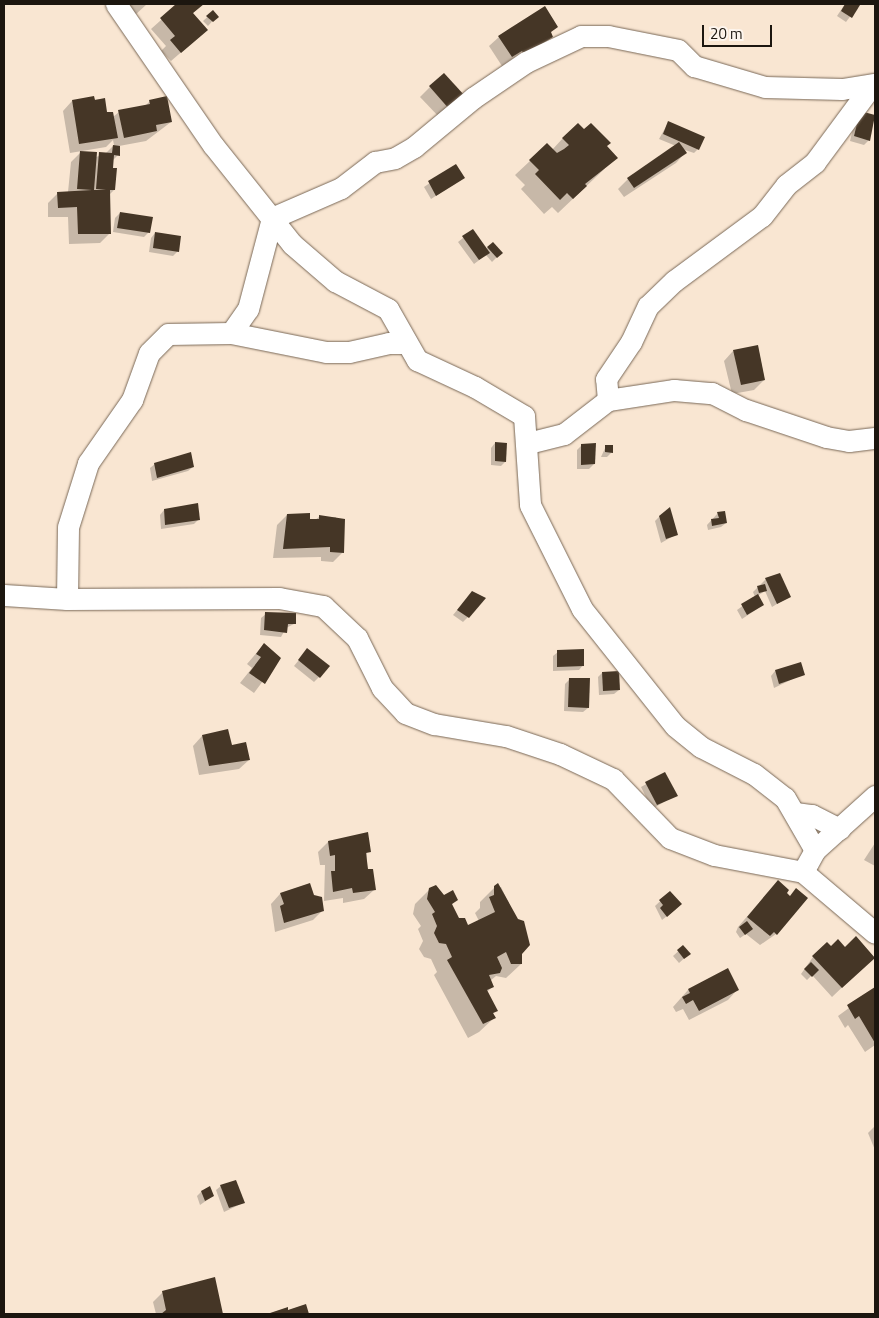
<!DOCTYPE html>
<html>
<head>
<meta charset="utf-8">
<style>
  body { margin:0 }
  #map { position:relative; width:879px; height:1318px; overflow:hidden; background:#f9e6d2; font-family:"Titillium Web",sans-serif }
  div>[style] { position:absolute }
  .shadow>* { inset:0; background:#0003 }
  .building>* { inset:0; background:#453626 }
  .roads { filter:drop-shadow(0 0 1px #796857) drop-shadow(0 0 1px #796857) }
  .street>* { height:21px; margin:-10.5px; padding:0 10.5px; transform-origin:10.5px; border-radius:10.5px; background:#fff }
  span { translate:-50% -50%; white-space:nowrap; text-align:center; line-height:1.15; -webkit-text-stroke:5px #fdf5ed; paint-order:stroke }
  .frame { position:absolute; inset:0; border:5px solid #1c160f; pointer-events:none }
  .scale { position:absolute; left:702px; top:25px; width:70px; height:22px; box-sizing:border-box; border:2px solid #1c160f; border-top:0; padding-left:6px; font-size:15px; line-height:18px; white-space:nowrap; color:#1c160f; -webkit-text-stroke:4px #fdf5ed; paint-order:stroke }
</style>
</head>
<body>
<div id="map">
  <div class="shadow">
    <i style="clip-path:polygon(120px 4px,147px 4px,134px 16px)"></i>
    <i style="clip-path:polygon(179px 4px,203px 4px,192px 14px,207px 30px,171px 61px,161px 51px,166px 46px,151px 29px)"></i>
    <i style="clip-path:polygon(845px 4px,858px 6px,846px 22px,837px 16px)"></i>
    <i style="clip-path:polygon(213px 12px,217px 16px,208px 26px,203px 21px)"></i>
    <i style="clip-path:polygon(557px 27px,502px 66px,489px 46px,499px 37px)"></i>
    <i style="clip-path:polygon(430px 87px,463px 96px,440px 118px,420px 97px)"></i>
    <i style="clip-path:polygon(104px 99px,106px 114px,113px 117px,119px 112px,144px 107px,150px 101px,171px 122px,146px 141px,119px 146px,118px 155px,112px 161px,114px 190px,109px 195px,110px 233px,100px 243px,69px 244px,68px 217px,48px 217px,48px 203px,58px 193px,68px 192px,71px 162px,81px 152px,96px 157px,105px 154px,114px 145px,113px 140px,106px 147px,70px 153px,63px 111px,72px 101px)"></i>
    <i style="clip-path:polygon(861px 113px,875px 116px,869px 140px,864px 145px,850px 141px,856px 117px)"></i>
    <i style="clip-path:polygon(668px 123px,698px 149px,694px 153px,682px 149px,685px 153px,676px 163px,624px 197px,618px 189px,628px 179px,676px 146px,659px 139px)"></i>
    <i style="clip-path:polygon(584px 131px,616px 158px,558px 213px,552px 207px,544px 214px,521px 189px,525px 185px,515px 175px,530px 161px,552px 150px,563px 138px)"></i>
    <i style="clip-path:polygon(456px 165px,464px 178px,431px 199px,424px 187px)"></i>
    <i style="clip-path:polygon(120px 213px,149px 232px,144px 237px,113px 232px,115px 218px)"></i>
    <i style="clip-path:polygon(473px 230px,486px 249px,492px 244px,501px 253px,492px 262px,486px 255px,474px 264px,458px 242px)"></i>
    <i style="clip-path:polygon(155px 233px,178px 251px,173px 256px,149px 252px,151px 238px)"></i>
    <i style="clip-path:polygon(733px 351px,764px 380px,754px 390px,732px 394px,724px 361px)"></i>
    <i style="clip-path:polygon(495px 443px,505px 462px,501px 466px,491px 465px,491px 448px)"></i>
    <i style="clip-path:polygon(582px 445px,594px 464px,589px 469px,577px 469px,577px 450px)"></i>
    <i style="clip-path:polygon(606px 446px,612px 452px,607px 457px,601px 457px)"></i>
    <i style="clip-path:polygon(155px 464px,193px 467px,188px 471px,152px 481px,150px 468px)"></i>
    <i style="clip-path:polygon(164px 510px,199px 519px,194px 524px,161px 529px,160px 515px)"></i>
    <i style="clip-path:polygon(718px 513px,726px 523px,721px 527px,708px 530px,707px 525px)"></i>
    <i style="clip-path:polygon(287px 515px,315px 520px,319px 517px,336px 517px,343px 552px,333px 562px,321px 561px,321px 557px,273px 558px,277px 525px)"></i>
    <i style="clip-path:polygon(659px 517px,677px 534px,661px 543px,655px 521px)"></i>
    <i style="clip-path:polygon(766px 579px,790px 596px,772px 607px,765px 591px,757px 596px,763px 605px,742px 619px,737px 610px,755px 597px,753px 592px)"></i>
    <i style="clip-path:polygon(468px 597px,468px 617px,463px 622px,453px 615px)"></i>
    <i style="clip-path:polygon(266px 614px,294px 624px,286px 628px,281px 637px,260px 635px,261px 618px)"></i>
    <i style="clip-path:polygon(264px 644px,280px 658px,254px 693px,240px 683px,252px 668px,247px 664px)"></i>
    <i style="clip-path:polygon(558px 652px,583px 665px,579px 670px,553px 671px,553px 656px)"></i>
    <i style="clip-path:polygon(303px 655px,319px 677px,314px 682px,294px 666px)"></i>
    <i style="clip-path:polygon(775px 671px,803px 674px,774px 688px,771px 676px)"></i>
    <i style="clip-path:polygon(602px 673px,619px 690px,614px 694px,599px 695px,598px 677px)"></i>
    <i style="clip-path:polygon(570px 679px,588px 708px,583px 712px,564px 711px,565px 684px)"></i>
    <i style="clip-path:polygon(202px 736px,231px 746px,249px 760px,239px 769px,199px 775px,193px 746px)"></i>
    <i style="clip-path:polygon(664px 774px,676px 795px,652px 809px,641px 787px)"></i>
    <i style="clip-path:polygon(367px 833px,367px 870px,374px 890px,364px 899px,343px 903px,343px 898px,324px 901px,325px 865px,320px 865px,318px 852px,328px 842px)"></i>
    <i style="clip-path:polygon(875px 843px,875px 866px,864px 860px)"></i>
    <i style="clip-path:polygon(495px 887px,501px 887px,517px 920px,521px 964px,506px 978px,496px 976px,490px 981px,493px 986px,487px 992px,496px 1010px,492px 1015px,494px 1018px,479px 1032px,468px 1038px,434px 975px,437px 972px,431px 959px,424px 957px,419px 949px,423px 941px,418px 929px,421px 926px,413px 914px,415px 904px,430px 889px,456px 900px,451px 905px,458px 919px,467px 927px,479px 921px,475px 913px,480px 908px,480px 902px)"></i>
    <i style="clip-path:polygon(670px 892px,676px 909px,662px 920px,655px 906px)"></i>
    <i style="clip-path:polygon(768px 892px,776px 934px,760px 945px,746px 934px,740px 938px,736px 932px,738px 927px)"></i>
    <i style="clip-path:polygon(280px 894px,313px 896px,323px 910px,313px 920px,275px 932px,271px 904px)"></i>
    <i style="clip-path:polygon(856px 937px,874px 957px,832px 997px,812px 975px,807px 980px,801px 974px,813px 957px,830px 948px,844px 948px)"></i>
    <i style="clip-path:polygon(683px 947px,689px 954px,679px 963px,673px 956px)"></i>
    <i style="clip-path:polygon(875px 989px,875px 1045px,865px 1052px,848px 1025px,845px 1028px,838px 1016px)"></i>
    <i style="clip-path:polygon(688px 990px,737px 990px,728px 1000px,689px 1020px,683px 1009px,676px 1012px,673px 1007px)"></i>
    <i style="clip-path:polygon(875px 1126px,875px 1150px,868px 1133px)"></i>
    <i style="clip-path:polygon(221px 1186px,243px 1203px,224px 1212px,216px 1190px)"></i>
    <i style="clip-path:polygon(201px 1192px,213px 1196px,200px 1205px,197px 1196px)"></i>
    <i style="clip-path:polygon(214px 1279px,222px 1314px,156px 1314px,153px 1302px,163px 1292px)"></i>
  </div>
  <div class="building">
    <i style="clip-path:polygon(176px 4px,204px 4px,193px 13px,208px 30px,181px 53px,170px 40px,175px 36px,160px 18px)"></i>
    <i style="clip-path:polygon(845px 4px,860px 5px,852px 18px,841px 11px)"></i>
    <i style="clip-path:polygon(545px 6px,558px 27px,551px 32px,553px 37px,524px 55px,522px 51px,512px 57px,498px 36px)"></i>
    <i style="clip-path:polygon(213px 10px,219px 17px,213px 22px,206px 16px)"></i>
    <i style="clip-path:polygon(444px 73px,465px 96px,450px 110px,429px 86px)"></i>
    <i style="clip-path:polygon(94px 96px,95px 100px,105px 98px,107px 112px,113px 112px,118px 138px,79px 144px,72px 100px)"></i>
    <i style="clip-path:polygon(167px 96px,172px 122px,156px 125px,157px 131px,124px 138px,118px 110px,150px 104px,149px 100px)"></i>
    <i style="clip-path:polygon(860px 111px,875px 115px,870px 141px,854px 136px)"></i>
    <i style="clip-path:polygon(668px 121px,705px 137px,699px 150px,663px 134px)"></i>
    <i style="clip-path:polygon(578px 123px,584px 129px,591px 123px,611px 143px,607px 146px,618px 158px,585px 184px,587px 186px,573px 199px,567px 193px,560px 200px,535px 174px,539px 170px,529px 160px,547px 143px,557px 153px,564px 149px,569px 145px,562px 138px)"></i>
    <i style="clip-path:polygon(679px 142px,687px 153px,634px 188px,627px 178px)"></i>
    <i style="clip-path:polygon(113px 145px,120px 146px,120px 156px,114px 155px,113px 168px,117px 168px,115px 190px,110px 190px,111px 234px,78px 234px,77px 207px,58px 208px,57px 192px,92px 190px,77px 189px,80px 151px,97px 152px,94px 190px,106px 190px,96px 189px,99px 152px,112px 153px)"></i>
    <i style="clip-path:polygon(456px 164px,465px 178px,436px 196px,428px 181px)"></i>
    <i style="clip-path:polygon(120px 212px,153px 217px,150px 233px,117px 228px)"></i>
    <i style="clip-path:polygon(473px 229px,490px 253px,479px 260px,462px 236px)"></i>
    <i style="clip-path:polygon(155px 232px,181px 236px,179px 252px,153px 248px)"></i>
    <i style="clip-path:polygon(493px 242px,503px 253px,497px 258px,487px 247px)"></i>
    <i style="clip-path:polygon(758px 345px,765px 380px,741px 385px,733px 350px)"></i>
    <i style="clip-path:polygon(495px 442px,507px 443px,506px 462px,495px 461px)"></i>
    <i style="clip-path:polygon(596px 443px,595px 464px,581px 465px,581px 444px)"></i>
    <i style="clip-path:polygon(605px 445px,613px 445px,613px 453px,605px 452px)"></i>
    <i style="clip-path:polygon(191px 452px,194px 467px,157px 478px,154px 463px)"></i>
    <i style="clip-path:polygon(198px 503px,200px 520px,165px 525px,164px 509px)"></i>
    <i style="clip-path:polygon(670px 507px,678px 535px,666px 539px,659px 516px)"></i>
    <i style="clip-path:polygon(725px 511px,727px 523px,712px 526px,711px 519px,719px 518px,717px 512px)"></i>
    <i style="clip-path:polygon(310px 513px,310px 519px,319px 519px,319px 515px,345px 519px,344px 553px,330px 552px,330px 547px,283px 549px,287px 514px)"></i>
    <i style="clip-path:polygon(780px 573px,791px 597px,777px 604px,765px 578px)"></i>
    <i style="clip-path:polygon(765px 584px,767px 591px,759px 593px,757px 586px)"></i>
    <i style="clip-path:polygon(472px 591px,486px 598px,469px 618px,457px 610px)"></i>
    <i style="clip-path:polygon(758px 594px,764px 605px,747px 615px,741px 604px)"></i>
    <i style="clip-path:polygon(265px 612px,296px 613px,296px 624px,288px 624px,287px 633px,264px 630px)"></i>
    <i style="clip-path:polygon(264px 643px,281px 658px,265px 684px,249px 673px,261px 657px,256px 654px)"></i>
    <i style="clip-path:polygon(307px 648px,330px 666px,320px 678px,298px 660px)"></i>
    <i style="clip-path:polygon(584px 649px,584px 666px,557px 667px,557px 650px)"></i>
    <i style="clip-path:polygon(801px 662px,805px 675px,779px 684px,775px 670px)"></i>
    <i style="clip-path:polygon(619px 671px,620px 690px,603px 691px,602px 672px)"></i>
    <i style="clip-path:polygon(569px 678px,590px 678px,589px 708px,568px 707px)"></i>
    <i style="clip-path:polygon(228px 729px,232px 745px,246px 742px,250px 760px,209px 766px,202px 735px)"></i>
    <i style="clip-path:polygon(665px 772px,678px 796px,657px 805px,645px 782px)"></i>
    <i style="clip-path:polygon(368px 832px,371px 852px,366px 853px,368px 869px,373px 869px,376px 890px,353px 893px,352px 888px,333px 892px,331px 871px,335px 871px,335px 855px,330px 856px,328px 841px)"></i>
    <i style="clip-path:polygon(778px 880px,789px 890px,787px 893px,790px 896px,796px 888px,808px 898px,777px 935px,774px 932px,770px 936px,747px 917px)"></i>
    <i style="clip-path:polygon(310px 883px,314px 895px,322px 897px,324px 911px,284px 923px,280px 906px,284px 904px,280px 893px)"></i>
    <i style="clip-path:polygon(498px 883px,518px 919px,524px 921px,530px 945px,522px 954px,522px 964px,511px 964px,506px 952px,497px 957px,502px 968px,500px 973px,489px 975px,494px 987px,487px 990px,498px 1011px,493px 1013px,496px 1018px,483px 1024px,447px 960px,452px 957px,446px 944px,439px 943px,434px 933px,437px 926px,432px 914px,435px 912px,427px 899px,429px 888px,436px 885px,444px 895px,453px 890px,458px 900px,452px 904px,459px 918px,465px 918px,468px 925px,495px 912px,489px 897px,494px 895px,494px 886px)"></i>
    <i style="clip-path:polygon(670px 891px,682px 904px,667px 917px,660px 908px,663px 905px,659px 900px)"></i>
    <i style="clip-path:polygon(747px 921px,753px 929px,745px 935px,739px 927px)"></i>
    <i style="clip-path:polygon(856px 936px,875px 958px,842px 988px,812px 956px,827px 942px,831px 946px,838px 939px,845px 947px)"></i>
    <i style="clip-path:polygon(683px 945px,691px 954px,684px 959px,677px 950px)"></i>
    <i style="clip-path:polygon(811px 962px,819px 970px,812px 977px,804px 969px)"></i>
    <i style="clip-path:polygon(728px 968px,739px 990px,699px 1011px,693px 1000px,686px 1004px,682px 997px,690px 993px,688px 989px)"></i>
    <i style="clip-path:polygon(875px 987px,875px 1043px,859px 1016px,855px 1019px,847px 1005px)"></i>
    <i style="clip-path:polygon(236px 1180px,245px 1203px,229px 1208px,220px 1185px)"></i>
    <i style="clip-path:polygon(210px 1186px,214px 1196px,205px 1201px,201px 1191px)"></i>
    <i style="clip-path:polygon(215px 1277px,223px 1314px,161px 1314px,166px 1310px,162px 1291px)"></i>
    <i style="clip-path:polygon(306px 1304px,309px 1314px,267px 1314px,288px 1307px,288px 1310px)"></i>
  </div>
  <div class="roads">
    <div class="street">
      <i style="left:116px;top:4px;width:171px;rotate:55.5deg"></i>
      <i style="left:213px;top:145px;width:127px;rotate:51.4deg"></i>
      <i style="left:292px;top:244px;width:57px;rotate:40.7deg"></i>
      <i style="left:335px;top:281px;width:60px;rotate:27.8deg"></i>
      <i style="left:388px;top:309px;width:59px;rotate:60.4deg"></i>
      <i style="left:417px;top:360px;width:64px;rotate:25deg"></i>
      <i style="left:475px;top:387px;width:57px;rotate:30.6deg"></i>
      <i style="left:524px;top:416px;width:89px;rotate:86.1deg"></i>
      <i style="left:530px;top:505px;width:116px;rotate:63.4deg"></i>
      <i style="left:582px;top:609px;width:149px;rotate:51.5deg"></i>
      <i style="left:675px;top:726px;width:33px;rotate:39deg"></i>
      <i style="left:701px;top:747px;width:59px;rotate:27deg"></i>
      <i style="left:754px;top:774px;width:39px;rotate:38deg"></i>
      <i style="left:785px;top:798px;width:60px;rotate:60deg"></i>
      <i style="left:815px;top:850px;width:25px;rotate:119deg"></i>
      <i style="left:231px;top:333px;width:97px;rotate:11.3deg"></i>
      <i style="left:326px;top:352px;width:23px"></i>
      <i style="left:349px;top:352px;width:41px;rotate:-12.7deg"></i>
      <i style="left:389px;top:343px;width:18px"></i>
      <i style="left:608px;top:400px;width:21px;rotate:-95deg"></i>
      <i style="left:606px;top:379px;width:45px;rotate:-56deg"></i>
      <i style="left:631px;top:342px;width:40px;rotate:-65deg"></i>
      <i style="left:648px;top:306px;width:36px;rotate:-44deg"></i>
      <i style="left:674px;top:281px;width:109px;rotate:-36.5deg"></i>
      <i style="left:762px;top:216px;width:39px;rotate:-52deg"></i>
      <i style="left:786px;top:185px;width:37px;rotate:-38deg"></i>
      <i style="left:815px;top:162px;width:96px;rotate:-53.5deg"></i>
      <i style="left:528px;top:443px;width:37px;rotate:-14deg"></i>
      <i style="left:564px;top:434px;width:56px;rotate:-37.7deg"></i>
      <i style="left:608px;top:400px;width:67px;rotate:-8.6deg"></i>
      <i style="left:674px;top:390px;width:38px;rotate:5deg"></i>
      <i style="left:712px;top:393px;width:38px;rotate:27deg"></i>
      <i style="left:746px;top:410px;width:84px;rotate:18.6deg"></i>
      <i style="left:826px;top:437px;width:23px;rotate:10deg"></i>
      <i style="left:849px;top:441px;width:26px;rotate:-7deg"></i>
      <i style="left:4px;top:595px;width:63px;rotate:3.6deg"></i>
      <i style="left:67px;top:599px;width:212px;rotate:-0.3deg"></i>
      <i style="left:279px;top:598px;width:45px;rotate:10.3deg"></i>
      <i style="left:323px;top:606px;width:47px;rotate:43.3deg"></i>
      <i style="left:357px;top:638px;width:56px;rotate:63.4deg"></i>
      <i style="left:382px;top:688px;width:34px;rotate:47deg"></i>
      <i style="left:405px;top:713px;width:31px;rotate:21deg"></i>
      <i style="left:434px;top:724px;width:73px;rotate:9.5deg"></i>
      <i style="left:506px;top:736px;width:57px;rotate:18.4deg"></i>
      <i style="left:560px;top:754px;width:59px;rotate:25.3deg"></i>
      <i style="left:613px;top:779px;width:82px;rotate:46deg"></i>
      <i style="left:670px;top:838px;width:47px;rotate:21.1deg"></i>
      <i style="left:714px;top:855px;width:91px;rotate:10.8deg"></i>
      <i style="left:803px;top:872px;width:94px;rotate:40.3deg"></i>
      <i style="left:67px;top:599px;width:72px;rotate:-89.2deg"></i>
      <i style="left:68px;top:527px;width:67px;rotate:-72.6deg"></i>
      <i style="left:88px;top:463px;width:77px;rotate:-55.1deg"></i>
      <i style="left:132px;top:400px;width:50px;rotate:-70.1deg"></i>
      <i style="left:149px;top:353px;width:27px;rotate:-45deg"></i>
      <i style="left:168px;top:334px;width:63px;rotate:-0.9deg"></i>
      <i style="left:231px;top:333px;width:29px;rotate:-55deg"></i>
      <i style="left:248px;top:309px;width:94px;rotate:-75.2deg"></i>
      <i style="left:272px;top:218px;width:75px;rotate:-23.5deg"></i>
      <i style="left:341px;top:188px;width:43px;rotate:-37.4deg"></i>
      <i style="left:375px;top:162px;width:20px;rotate:-11deg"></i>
      <i style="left:395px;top:158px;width:22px;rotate:-30deg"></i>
      <i style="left:414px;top:147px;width:77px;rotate:-39.7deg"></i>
      <i style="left:473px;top:98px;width:64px;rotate:-34.2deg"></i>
      <i style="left:526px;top:62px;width:61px;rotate:-25.3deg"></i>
      <i style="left:581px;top:36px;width:27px"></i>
      <i style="left:608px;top:36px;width:71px;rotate:11.3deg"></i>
      <i style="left:678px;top:50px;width:23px;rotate:45deg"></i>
      <i style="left:694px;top:66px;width:74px;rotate:16.5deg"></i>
      <i style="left:765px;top:87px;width:77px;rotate:1.5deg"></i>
      <i style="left:842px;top:89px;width:33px;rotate:-9deg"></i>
      <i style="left:795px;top:813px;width:17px;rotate:7deg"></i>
      <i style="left:812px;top:815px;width:31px;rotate:27deg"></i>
      <i style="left:815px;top:850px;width:81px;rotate:-42deg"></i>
    </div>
  </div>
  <div class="frame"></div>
  <div class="scale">20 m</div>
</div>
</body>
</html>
